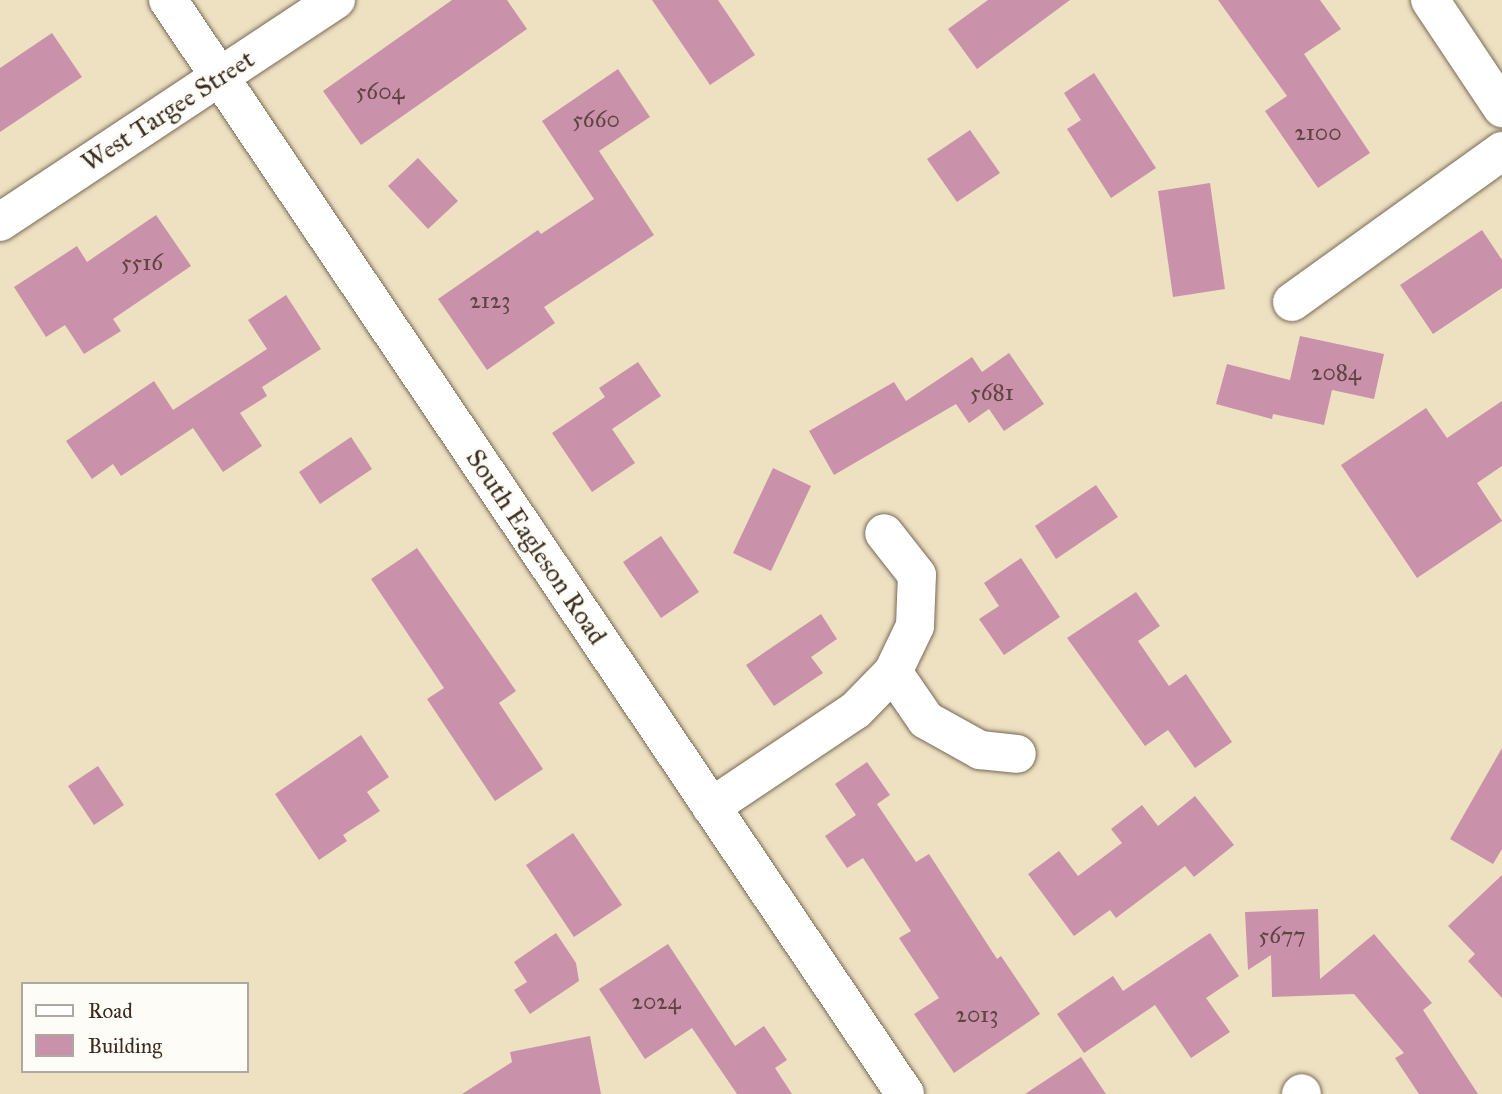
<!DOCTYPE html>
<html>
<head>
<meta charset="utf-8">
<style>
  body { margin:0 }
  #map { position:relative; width:1502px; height:1094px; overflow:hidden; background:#ede1c2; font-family:"IM FELL Great Primer",serif }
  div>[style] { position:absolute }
  .building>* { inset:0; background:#ca91ab }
  .roads { filter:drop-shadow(0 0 2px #796a57) drop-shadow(0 0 2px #796a57) }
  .minor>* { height:38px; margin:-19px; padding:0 19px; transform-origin:19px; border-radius:19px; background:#fff }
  span { translate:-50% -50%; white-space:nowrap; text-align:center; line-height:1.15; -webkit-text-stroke:6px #fdfcf7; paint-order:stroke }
  .number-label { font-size:23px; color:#5f4441 }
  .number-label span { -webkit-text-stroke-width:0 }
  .street-label { font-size:26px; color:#3b2a1e }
  .legend { position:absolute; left:21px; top:982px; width:228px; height:91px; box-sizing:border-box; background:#fdfcf7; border:2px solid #afa8a0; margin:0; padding:9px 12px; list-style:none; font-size:21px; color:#3b2a1e }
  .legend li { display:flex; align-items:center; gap:14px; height:35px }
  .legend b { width:35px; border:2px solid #afa8a0 }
</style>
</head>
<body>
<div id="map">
  <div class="building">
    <i style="clip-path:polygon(452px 0,507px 0,527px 29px,361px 145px,323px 91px)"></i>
    <i style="clip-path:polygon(652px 0,718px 0,755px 55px,710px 85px)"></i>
    <i style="clip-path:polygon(988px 0,1070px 0,977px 69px,948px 29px)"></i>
    <i style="clip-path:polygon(1218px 0,1320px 0,1341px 29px,1304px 54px,1370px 153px,1318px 188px,1265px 111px,1287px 96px)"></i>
    <i style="clip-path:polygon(52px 33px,82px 77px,0 132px,0 68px)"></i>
    <i style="clip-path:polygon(618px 69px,650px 117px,599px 151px,654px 235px,544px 307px,555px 323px,487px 370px,438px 299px,538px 230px,541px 234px,594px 199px,542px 121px)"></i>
    <i style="clip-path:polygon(1094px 73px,1156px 168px,1111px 198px,1067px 129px,1081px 120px,1064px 93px)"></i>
    <i style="clip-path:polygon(970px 130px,1000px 173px,957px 202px,927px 159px)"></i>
    <i style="clip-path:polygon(418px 158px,458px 201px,428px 229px,388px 186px)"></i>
    <i style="clip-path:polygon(1210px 183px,1225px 289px,1173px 297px,1158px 191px)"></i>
    <i style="clip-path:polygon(156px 215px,191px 266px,113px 319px,121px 331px,84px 354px,65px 325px,46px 337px,14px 287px,77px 246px,87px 262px)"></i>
    <i style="clip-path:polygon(1482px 230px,1502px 260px,1502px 288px,1433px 334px,1400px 285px)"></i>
    <i style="clip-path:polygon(286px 295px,321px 349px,262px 387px,267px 396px,240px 413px,262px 446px,223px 472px,193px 428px,121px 476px,113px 464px,92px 479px,66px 441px,154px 381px,173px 410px,267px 349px,248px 320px)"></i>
    <i style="clip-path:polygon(1300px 336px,1384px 354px,1374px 399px,1332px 390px,1324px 425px,1273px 414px,1272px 419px,1216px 404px,1227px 364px,1290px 380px)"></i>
    <i style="clip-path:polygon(1009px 353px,1044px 404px,1004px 431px,989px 409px,969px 423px,956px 404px,834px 475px,809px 431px,894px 382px,906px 401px,972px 357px,982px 372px)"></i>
    <i style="clip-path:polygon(638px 362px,661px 396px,612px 429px,635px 463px,592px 492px,552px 433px,605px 397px,599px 388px)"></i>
    <i style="clip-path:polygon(1502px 401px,1502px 466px,1477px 483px,1502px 521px,1417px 578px,1341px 465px,1426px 408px,1447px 438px)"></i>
    <i style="clip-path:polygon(351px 437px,372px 469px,320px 504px,299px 472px)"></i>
    <i style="clip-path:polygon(773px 468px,811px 486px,771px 571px,733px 553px)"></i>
    <i style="clip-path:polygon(1096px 485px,1118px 517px,1056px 559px,1035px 526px)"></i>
    <i style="clip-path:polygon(661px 536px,699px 592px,661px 618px,623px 562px)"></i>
    <i style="clip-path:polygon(417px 548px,516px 691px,499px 703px,543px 769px,495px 801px,427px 699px,444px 688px,371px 579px)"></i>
    <i style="clip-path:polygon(1021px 558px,1060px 617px,1004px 655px,979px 619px,999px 606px,984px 583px)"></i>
    <i style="clip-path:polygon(1136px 592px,1160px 626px,1138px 641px,1169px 686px,1186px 674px,1232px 742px,1195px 768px,1168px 730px,1145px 746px,1067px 638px)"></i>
    <i style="clip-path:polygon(821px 614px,837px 639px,811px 657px,823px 673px,774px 706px,746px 665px)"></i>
    <i style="clip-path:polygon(361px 735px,389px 777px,367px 792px,380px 811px,343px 835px,347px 841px,319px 860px,275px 794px)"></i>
    <i style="clip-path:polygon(1502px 748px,1502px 849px,1493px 864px,1450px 839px)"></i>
    <i style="clip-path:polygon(867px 762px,890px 795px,877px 804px,916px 862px,929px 854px,997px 959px,1001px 956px,1040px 1014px,954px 1073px,914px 1014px,939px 998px,899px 938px,911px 931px,863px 858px,847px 868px,825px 836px,856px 815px,835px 784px)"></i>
    <i style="clip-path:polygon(98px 766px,124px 805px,94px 825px,68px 786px)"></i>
    <i style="clip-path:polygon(1195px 796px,1234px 845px,1194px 877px,1185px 866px,1116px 918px,1110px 910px,1074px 936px,1028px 874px,1059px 851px,1078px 876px,1122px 843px,1111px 829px,1142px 805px,1158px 826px)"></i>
    <i style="clip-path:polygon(573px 833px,622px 905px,574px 937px,526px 865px)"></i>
    <i style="clip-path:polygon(1502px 875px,1502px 998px,1468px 961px,1475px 954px,1448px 926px)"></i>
    <i style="clip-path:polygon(1318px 909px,1320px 979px,1374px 934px,1432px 1003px,1423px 1010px,1478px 1094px,1419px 1094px,1395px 1058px,1404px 1053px,1354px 994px,1272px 997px,1271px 955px,1248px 970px,1245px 912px)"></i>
    <i style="clip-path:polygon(556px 933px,576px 963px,579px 981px,530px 1014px,514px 990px,527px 982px,514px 962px)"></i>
    <i style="clip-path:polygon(1210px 933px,1239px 976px,1206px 998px,1230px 1032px,1191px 1058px,1155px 1005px,1084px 1053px,1057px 1014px,1113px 976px,1123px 991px)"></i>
    <i style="clip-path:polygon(668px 944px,735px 1046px,764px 1026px,787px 1060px,775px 1068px,792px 1094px,737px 1094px,692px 1028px,645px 1059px,599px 989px)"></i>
    <i style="clip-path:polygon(590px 1036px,601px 1094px,462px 1094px,512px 1062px,510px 1052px)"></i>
    <i style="clip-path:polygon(1081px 1057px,1106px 1094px,1025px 1094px)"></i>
  </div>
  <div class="roads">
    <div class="minor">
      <i style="left:168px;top:0;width:1319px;rotate:56.03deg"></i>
      <i style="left:1430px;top:0;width:130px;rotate:56.3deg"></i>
      <i style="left:0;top:222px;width:403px;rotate:-33.5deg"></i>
      <i style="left:1292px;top:302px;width:259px;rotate:-35.7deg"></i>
      <i style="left:893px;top:672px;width:58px;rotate:55.5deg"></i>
      <i style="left:926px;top:720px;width:62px;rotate:29.1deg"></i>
      <i style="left:980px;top:750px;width:37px;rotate:6deg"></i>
      <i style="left:711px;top:807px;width:174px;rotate:-33.8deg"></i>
      <i style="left:856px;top:710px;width:53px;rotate:-45.8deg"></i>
      <i style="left:893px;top:672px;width:51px;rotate:-64.4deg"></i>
      <i style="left:915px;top:626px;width:51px;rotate:-87.8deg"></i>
      <i style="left:917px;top:575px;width:53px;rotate:-128.2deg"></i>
      <i style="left:1301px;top:1094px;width:1px;rotate:-45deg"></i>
    </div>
  </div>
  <div class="number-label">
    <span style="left:380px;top:91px">5604</span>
    <span style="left:596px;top:119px">5660</span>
    <span style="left:1318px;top:132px">2100</span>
    <span style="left:142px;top:262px">5516</span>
    <span style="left:490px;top:300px">2123</span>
    <span style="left:1336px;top:372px">2084</span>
    <span style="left:992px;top:392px">5681</span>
    <span style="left:1282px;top:935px">5677</span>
    <span style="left:656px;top:1001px">2024</span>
    <span style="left:977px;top:1014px">2013</span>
  </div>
  <div class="street-label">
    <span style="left:168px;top:111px;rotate:-33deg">West Targee Street</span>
    <span style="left:536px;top:547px;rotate:56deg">South Eagleson Road</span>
  </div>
  <ul class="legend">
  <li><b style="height:9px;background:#fff"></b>Road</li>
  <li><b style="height:19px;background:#ca91ab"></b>Building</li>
  </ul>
</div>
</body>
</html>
